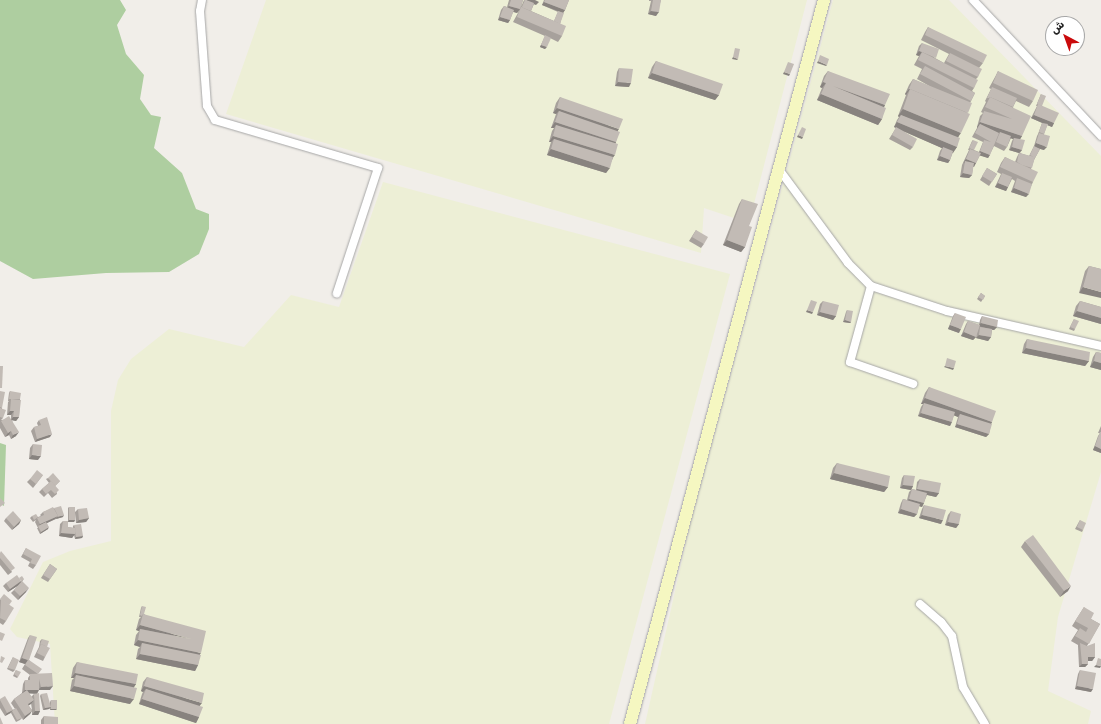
<!DOCTYPE html>
<html>
<head>
<meta charset="utf-8">
<style>
  body { margin:0 }
  #map { position:relative; width:1101px; height:724px; overflow:hidden; background:#f1eee9; font-family:Rubik,"Noto Sans Arabic",sans-serif }
  div>[style] { position:absolute }
  .farmland>* { inset:0; background:#edefd6 }
  .forest>* { inset:0; background:#aecea0 }
  .roads { filter:drop-shadow(0 0 1px #a6a6a6) drop-shadow(0 0 1px #a6a6a6) }
  .minor>* { height:8px; margin:-4px; padding:0 4px; transform-origin:4px; border-radius:4px; background:#fff }
  .secondary>* { height:12px; margin:-6px; padding:0 6px; transform-origin:6px; border-radius:6px; background:#f5f7c1 }
  .wall>* { inset:0; background:#a7a19c }
  .shaded-wall>* { inset:0; background:#88837f }
  .building>* { inset:0; background:#c2bbb5 }
  span { translate:-50% -50%; white-space:nowrap; text-align:center; line-height:1.15; -webkit-text-stroke:3px #fff; paint-order:stroke }
  .north { position:absolute; left:1045px; top:16px; width:40px; height:40px; box-sizing:border-box; background:#fff; border:1px solid #a7a7a7; border-radius:50%; rotate:319deg; font-size:11px; font-weight:700; line-height:16px; text-align:center; color:#222 }
  .north::after { content:''; display:block; margin:auto; width:14px; height:18px; background:#ca0a0c; clip-path:polygon(50% 0,100% 100%,50% 72%,0 100%) }
</style>
</head>
<body>
<div id="map">
  <div class="farmland">
    <i style="clip-path:polygon(266px 0,807px 0,749px 223px,704px 208px,701px 253px,226px 114px)"></i>
    <i style="clip-path:polygon(833px 0,949px 0,1101px 156px,1101px 472px,1058px 617px,1048px 691px,1091px 711px,1088px 724px,645px 724px,690px 525px)"></i>
    <i style="clip-path:polygon(383px 182px,730px 274px,609px 724px,55px 724px,50px 644px,17px 637px,10px 629px,43px 562px,70px 551px,111px 541px,111px 411px,118px 380px,131px 359px,169px 329px,244px 347px,291px 295px,339px 307px)"></i>
  </div>
  <div class="forest">
    <i style="clip-path:polygon(0 0,120px 0,126px 10px,117px 25px,126px 54px,144px 75px,140px 99px,151px 115px,161px 117px,154px 148px,182px 173px,196px 209px,209px 214px,209px 229px,199px 254px,169px 272px,106px 273px,33px 279px,0 261px)"></i>
    <i style="clip-path:polygon(0 443px,6px 445px,4px 506px,0 504px)"></i>
  </div>
  <div class="roads">
    <div class="minor">
      <i style="left:202px;top:0;width:11px;rotate:100deg"></i>
      <i style="left:200px;top:11px;width:95px;rotate:85.8deg"></i>
      <i style="left:207px;top:106px;width:16px;rotate:60deg"></i>
      <i style="left:215px;top:120px;width:170px;rotate:16.4deg"></i>
      <i style="left:378px;top:168px;width:132px;rotate:108.2deg"></i>
      <i style="left:973px;top:0;width:187px;rotate:46.7deg"></i>
      <i style="left:778px;top:168px;width:118px;rotate:53.6deg"></i>
      <i style="left:848px;top:263px;width:33px;rotate:45deg"></i>
      <i style="left:871px;top:286px;width:80px;rotate:18.2deg"></i>
      <i style="left:947px;top:311px;width:158px;rotate:12.8deg"></i>
      <i style="left:871px;top:286px;width:79px;rotate:105.4deg"></i>
      <i style="left:850px;top:362px;width:67px;rotate:19.2deg"></i>
      <i style="left:920px;top:604px;width:28px;rotate:41deg"></i>
      <i style="left:941px;top:622px;width:18px;rotate:52deg"></i>
      <i style="left:952px;top:636px;width:52px;rotate:77.8deg"></i>
      <i style="left:963px;top:687px;width:43px;rotate:59.3deg"></i>
    </div>
    <div class="secondary">
      <i style="left:630px;top:724px;width:750px;rotate:-75deg"></i>
    </div>
  </div>
  <div class="wall">
    <i style="clip-path:polygon(509px 0,523px 0,521px 7px,524px 0,536px 5px,534px 4px,531px 11px,554px 21px,558px 12px,542px 5px,544px 0,569px 0,565px 10px,563px 13px,560px 24px,562px 36px,558px 42px,550px 38px,545px 49px,540px 47px,545px 36px,513px 22px,519px 11px,517px 13px,513px 12px,510px 20px,508px 23px,498px 20px,501px 10px,504px 6px,507px 7px)"></i>
    <i style="clip-path:polygon(649px 0,661px 0,656px 16px,648px 14px,651px 1px,649px 1px)"></i>
    <i style="clip-path:polygon(928px 27px,983px 63px,979px 68px,978px 77px,976px 79px,974px 88px,972px 91px,975px 93px,970px 103px,958px 138px,957px 147px,953px 152px,950px 160px,948px 163px,937px 160px,940px 151px,942px 148px,905px 132px,913px 147px,910px 150px,889px 139px,896px 128px,894px 127px,897px 120px,899px 117px,898px 116px,906px 95px,905px 94px,909px 85px,913px 79px,931px 87px,917px 79px,922px 69px,914px 65px,919px 56px,916px 55px,919px 46px,922px 43px,935px 58px,944px 63px,949px 54px,921px 40px,925px 32px)"></i>
    <i style="clip-path:polygon(656px 61px,719px 95px,715px 100px,648px 78px,652px 67px)"></i>
    <i style="clip-path:polygon(619px 68px,629px 87px,615px 86px,617px 72px)"></i>
    <i style="clip-path:polygon(828px 71px,885px 105px,884px 107px,882px 119px,878px 125px,817px 100px,822px 88px,820px 87px,824px 76px)"></i>
    <i style="clip-path:polygon(998px 71px,1033px 101px,1029px 107px,1016px 101px,1013px 107px,1022px 136px,1020px 139px,1022px 150px,1020px 153px,1029px 156px,1034px 146px,1037px 136px,1038px 134px,1042px 123px,1031px 118px,1037px 106px,1036px 106px,1041px 94px,1042px 106px,1054px 123px,1052px 127px,1047px 125px,1044px 134px,1044px 150px,1040px 149px,1034px 160px,1031px 169px,1033px 182px,1026px 197px,1011px 192px,1015px 181px,1012px 179px,1006px 191px,995px 187px,1001px 174px,997px 172px,1001px 163px,1005px 157px,1015px 162px,1017px 157px,1019px 153px,1009px 150px,1012px 141px,1013px 139px,1011px 138px,1007px 147px,1004px 151px,994px 146px,988px 158px,980px 155px,976px 163px,973px 167px,972px 175px,969px 178px,960px 177px,962px 165px,969px 150px,968px 150px,972px 141px,973px 140px,974px 150px,979px 152px,983px 142px,972px 137px,977px 128px,977px 127px,980px 116px,983px 113px,981px 112px,986px 102px,985px 101px,991px 89px,989px 88px,995px 77px)"></i>
    <i style="clip-path:polygon(560px 97px,618px 131px,613px 158px,606px 173px,547px 155px,551px 142px,549px 142px,552px 131px,554px 128px,551px 128px,555px 117px,556px 114px,553px 113px,556px 103px)"></i>
    <i style="clip-path:polygon(987px 168px,997px 174px,989px 186px,980px 180px)"></i>
    <i style="clip-path:polygon(742px 199px,749px 226px,745px 247px,741px 252px,723px 245px,739px 204px)"></i>
    <i style="clip-path:polygon(696px 230px,704px 244px,701px 248px,689px 241px)"></i>
    <i style="clip-path:polygon(1089px 266px,1101px 269px,1079px 293px,1085px 271px)"></i>
    <i style="clip-path:polygon(981px 293px,985px 296px,981px 302px,977px 299px)"></i>
    <i style="clip-path:polygon(823px 301px,836px 316px,833px 320px,817px 315px,820px 304px)"></i>
    <i style="clip-path:polygon(1080px 301px,1101px 307px,1101px 324px,1073px 316px,1076px 306px)"></i>
    <i style="clip-path:polygon(847px 310px,851px 322px,850px 323px,843px 322px,846px 312px)"></i>
    <i style="clip-path:polygon(955px 313px,959px 333px,948px 329px,953px 316px)"></i>
    <i style="clip-path:polygon(982px 316px,997px 327px,994px 330px,992px 330px,991px 337px,988px 341px,976px 338px,977px 333px,976px 337px,973px 340px,961px 336px,966px 324px,968px 321px,979px 325px,980px 320px)"></i>
    <i style="clip-path:polygon(1074px 319px,1075px 329px,1074px 331px,1069px 329px)"></i>
    <i style="clip-path:polygon(1027px 339px,1089px 361px,1085px 366px,1022px 353px,1024px 344px)"></i>
    <i style="clip-path:polygon(1096px 352px,1101px 353px,1101px 370px,1090px 367px,1093px 357px)"></i>
    <i style="clip-path:polygon(929px 387px,992px 422px,991px 424px,989px 434px,986px 437px,955px 427px,958px 417px,954px 415px,950px 426px,918px 416px,921px 407px,923px 404px,921px 404px,925px 393px)"></i>
    <i style="clip-path:polygon(0 391px,3px 418px,1px 420px,11px 419px,11px 415px,7px 415px,8px 402px,9px 401px,8px 401px,9px 393px,10px 391px,20px 399px,19px 417px,16px 421px,12px 420px,16px 436px,11px 439px,9px 435px,5px 437px,0 428px)"></i>
    <i style="clip-path:polygon(39px 420px,50px 437px,35px 442px,31px 431px,34px 427px,38px 426px,37px 423px)"></i>
    <i style="clip-path:polygon(1101px 426px,1101px 453px,1093px 450px,1098px 436px,1100px 433px,1098px 433px)"></i>
    <i style="clip-path:polygon(33px 444px,38px 460px,29px 459px,30px 448px)"></i>
    <i style="clip-path:polygon(837px 463px,888px 487px,884px 492px,830px 479px,833px 468px)"></i>
    <i style="clip-path:polygon(43px 475px,33px 488px,27px 482px,30px 479px)"></i>
    <i style="clip-path:polygon(904px 475px,913px 486px,911px 490px,900px 488px,902px 478px)"></i>
    <i style="clip-path:polygon(48px 478px,60px 481px,55px 486px,57px 494px,52px 498px,48px 493px,44px 497px,39px 492px,42px 489px,49px 483px,46px 479px)"></i>
    <i style="clip-path:polygon(920px 479px,939px 493px,936px 497px,927px 495px,922px 507px,919px 506px,917px 514px,914px 517px,898px 513px,901px 503px,903px 499px,907px 500px,909px 492px,912px 489px,916px 490px,917px 482px)"></i>
    <i style="clip-path:polygon(924px 505px,941px 524px,919px 518px,922px 509px)"></i>
    <i style="clip-path:polygon(69px 507px,75px 512px,78px 509px,89px 518px,86px 522px,76px 523px,75px 513px,75px 520px,74px 522px,68px 522px,68px 527px,73px 528px,73px 526px,74px 525px,83px 536px,82px 538px,75px 539px,74px 535px,72px 538px,59px 536px,60px 524px,63px 521px,68px 521px,68px 508px)"></i>
    <i style="clip-path:polygon(54px 508px,63px 517px,56px 519px,47px 523px,48px 529px,40px 534px,37px 528px,38px 528px,35px 522px,36px 520px,33px 522px,30px 518px,32px 516px,38px 517px,41px 516px,40px 515px,43px 512px)"></i>
    <i style="clip-path:polygon(951px 511px,959px 524px,956px 528px,945px 525px,948px 515px)"></i>
    <i style="clip-path:polygon(6px 518px,21px 520px,19px 524px,12px 530px,4px 521px)"></i>
    <i style="clip-path:polygon(1080px 520px,1083px 530px,1082px 532px,1075px 529px)"></i>
    <i style="clip-path:polygon(1025px 541px,1068px 591px,1060px 597px,1021px 547px)"></i>
    <i style="clip-path:polygon(26px 548px,36px 565px,33px 569px,28px 566px,30px 562px,21px 557px)"></i>
    <i style="clip-path:polygon(0 553px,12px 572px,8px 575px,0 565px)"></i>
    <i style="clip-path:polygon(50px 564px,57px 569px,48px 582px,41px 578px)"></i>
    <i style="clip-path:polygon(22px 581px,26px 592px,18px 600px,11px 593px,19px 585px,8px 592px,3px 586px,6px 583px)"></i>
    <i style="clip-path:polygon(0 599px,9px 605px,6px 621px,3px 625px,0 623px)"></i>
    <i style="clip-path:polygon(142px 606px,144px 614px,200px 654px,198px 665px,195px 671px,136px 659px,138px 649px,140px 647px,134px 645px,136px 635px,139px 631px,136px 630px,139px 619px,141px 617px,139px 617px,141px 608px)"></i>
    <i style="clip-path:polygon(1084px 607px,1091px 619px,1100px 624px,1087px 646px,1095px 657px,1092px 661px,1088px 661px,1088px 664px,1085px 667px,1079px 667px,1078px 646px,1078px 645px,1071px 641px,1078px 630px,1072px 626px)"></i>
    <i style="clip-path:polygon(evenodd,30px 635px,29px 660px,38px 674px,50px 690px,39px 690px,29px 693px,31px 697px,34px 694px,40px 711px,38px 715px,32px 715px,32px 711px,30px 714px,23px 720px,22px 718px,20px 720px,16px 722px,11px 713px,5px 716px,0 708px,0 699px,12px 710px,15px 709px,11px 703px,14px 699px,22px 693px,23px 684px,25px 680px,28px 680px,28px 678px,30px 675px,22px 669px,25px 664px,19px 662px,28px 638px,30px 635px,31px 703px,32px 710px,28px 705px,31px 703px)"></i>
    <i style="clip-path:polygon(42px 639px,47px 647px,45px 657px,43px 661px,34px 657px,39px 647px,40px 641px)"></i>
    <i style="clip-path:polygon(13px 657px,15px 670px,13px 672px,7px 669px)"></i>
    <i style="clip-path:polygon(77px 662px,136px 684px,134px 687px,130px 704px,70px 691px,72px 680px,74px 678px,71px 678px,73px 668px)"></i>
    <i style="clip-path:polygon(16px 670px,18px 677px,17px 678px,13px 676px)"></i>
    <i style="clip-path:polygon(1080px 670px,1091px 692px,1075px 689px,1078px 674px)"></i>
    <i style="clip-path:polygon(147px 677px,199px 706px,199px 717px,196px 723px,139px 704px,142px 694px,143px 692px,141px 691px,143px 682px)"></i>
    <i style="clip-path:polygon(41px 694px,50px 704px,50px 702px,51px 700px,56px 710px,50px 710px,50px 708px,49px 709px,43px 710px,40px 696px)"></i>
    <i style="clip-path:polygon(44px 716px,58px 724px,41px 724px,41px 720px)"></i>
  </div>
  <div class="shaded-wall">
    <i style="clip-path:polygon(527px 0,535px 0,539px 2px,536px 5px,526px 1px)"></i>
    <i style="clip-path:polygon(544px 2px,565px 10px,563px 13px,542px 5px)"></i>
    <i style="clip-path:polygon(509px 6px,520px 9px,517px 13px,506px 9px)"></i>
    <i style="clip-path:polygon(651px 11px,659px 12px,656px 16px,648px 14px)"></i>
    <i style="clip-path:polygon(500px 17px,510px 20px,508px 23px,498px 20px)"></i>
    <i style="clip-path:polygon(541px 45px,547px 47px,545px 49px,540px 47px)"></i>
    <i style="clip-path:polygon(919px 51px,922px 52px,919px 56px,916px 55px)"></i>
    <i style="clip-path:polygon(733px 57px,738px 59px,737px 60px,732px 59px)"></i>
    <i style="clip-path:polygon(818px 61px,827px 65px,826px 66px,817px 63px)"></i>
    <i style="clip-path:polygon(784px 72px,790px 74px,789px 76px,783px 74px)"></i>
    <i style="clip-path:polygon(652px 73px,719px 95px,715px 100px,648px 78px)"></i>
    <i style="clip-path:polygon(618px 82px,631px 83px,629px 87px,615px 86px)"></i>
    <i style="clip-path:polygon(823px 82px,826px 83px,822px 88px,820px 87px)"></i>
    <i style="clip-path:polygon(833px 86px,885px 105px,882px 111px)"></i>
    <i style="clip-path:polygon(909px 89px,910px 89px,906px 95px,905px 94px)"></i>
    <i style="clip-path:polygon(821px 94px,882px 119px,878px 125px,817px 100px)"></i>
    <i style="clip-path:polygon(557px 108px,619px 129px,615px 135px,559px 111px,556px 114px,553px 113px)"></i>
    <i style="clip-path:polygon(903px 109px,961px 133px,956px 140px,901px 115px,899px 117px,898px 116px)"></i>
    <i style="clip-path:polygon(1034px 115px,1054px 123px,1052px 127px,1031px 118px)"></i>
    <i style="clip-path:polygon(555px 122px,616px 142px,612px 148px,556px 125px,554px 128px,551px 128px)"></i>
    <i style="clip-path:polygon(897px 122px,957px 147px,953px 153px,894px 127px)"></i>
    <i style="clip-path:polygon(980px 122px,1022px 136px,1019px 141px,1014px 138px,1013px 139px,999px 135px,1000px 132px,998px 134px,980px 124px,977px 128px,977px 127px)"></i>
    <i style="clip-path:polygon(798px 135px,803px 137px,802px 139px,797px 137px)"></i>
    <i style="clip-path:polygon(553px 136px,615px 155px,611px 160px,554px 139px,551px 142px,549px 142px)"></i>
    <i style="clip-path:polygon(1036px 143px,1047px 147px,1044px 150px,1034px 147px)"></i>
    <i style="clip-path:polygon(1012px 147px,1022px 150px,1019px 153px,1009px 150px)"></i>
    <i style="clip-path:polygon(551px 149px,610px 168px,606px 173px,547px 155px)"></i>
    <i style="clip-path:polygon(980px 151px,990px 155px,988px 158px,978px 155px)"></i>
    <i style="clip-path:polygon(940px 156px,950px 160px,948px 163px,937px 160px)"></i>
    <i style="clip-path:polygon(966px 159px,976px 163px,974px 167px,964px 163px,965px 161px,963px 163px)"></i>
    <i style="clip-path:polygon(963px 173px,972px 175px,969px 178px,960px 177px)"></i>
    <i style="clip-path:polygon(998px 183px,1008px 187px,1006px 191px,995px 187px)"></i>
    <i style="clip-path:polygon(1014px 188px,1029px 194px,1026px 197px,1011px 192px)"></i>
    <i style="clip-path:polygon(727px 240px,745px 247px,741px 252px,723px 245px)"></i>
    <i style="clip-path:polygon(1083px 287px,1101px 292px,1101px 298px,1079px 293px)"></i>
    <i style="clip-path:polygon(807px 310px,813px 312px,812px 314px,806px 312px)"></i>
    <i style="clip-path:polygon(1077px 311px,1101px 318px,1101px 324px,1073px 316px)"></i>
    <i style="clip-path:polygon(820px 312px,836px 316px,833px 320px,817px 315px)"></i>
    <i style="clip-path:polygon(845px 320px,851px 322px,850px 323px,843px 322px)"></i>
    <i style="clip-path:polygon(981px 323px,997px 327px,994px 330px,978px 326px)"></i>
    <i style="clip-path:polygon(950px 325px,961px 329px,959px 333px,948px 329px)"></i>
    <i style="clip-path:polygon(964px 332px,976px 337px,973px 340px,961px 336px)"></i>
    <i style="clip-path:polygon(979px 335px,991px 337px,988px 341px,976px 338px)"></i>
    <i style="clip-path:polygon(1026px 348px,1089px 361px,1085px 366px,1022px 353px)"></i>
    <i style="clip-path:polygon(1094px 361px,1101px 363px,1101px 370px,1090px 367px)"></i>
    <i style="clip-path:polygon(945px 366px,954px 368px,953px 370px,944px 367px)"></i>
    <i style="clip-path:polygon(925px 398px,992px 422px,989px 428px,960px 414px,958px 417px,924px 404px,924px 403px,923px 404px,921px 404px)"></i>
    <i style="clip-path:polygon(10px 411px,14px 411px,11px 415px,7px 415px)"></i>
    <i style="clip-path:polygon(921px 413px,952px 422px,950px 426px,918px 416px)"></i>
    <i style="clip-path:polygon(13px 417px,19px 417px,16px 421px,11px 420px)"></i>
    <i style="clip-path:polygon(957px 424px,989px 434px,986px 437px,955px 427px)"></i>
    <i style="clip-path:polygon(11px 431px,9px 435px,5px 437px,8px 433px)"></i>
    <i style="clip-path:polygon(19px 432px,16px 436px,11px 439px,13px 435px)"></i>
    <i style="clip-path:polygon(52px 434px,50px 437px,35px 442px,37px 439px)"></i>
    <i style="clip-path:polygon(1095px 446px,1101px 449px,1101px 453px,1093px 450px)"></i>
    <i style="clip-path:polygon(32px 455px,41px 456px,38px 460px,29px 459px)"></i>
    <i style="clip-path:polygon(834px 473px,888px 487px,884px 492px,830px 479px)"></i>
    <i style="clip-path:polygon(903px 485px,913px 486px,911px 490px,900px 488px)"></i>
    <i style="clip-path:polygon(917px 489px,939px 493px,936px 497px,915px 492px)"></i>
    <i style="clip-path:polygon(909px 499px,924px 503px,922px 507px,906px 502px)"></i>
    <i style="clip-path:polygon(901px 509px,917px 514px,914px 517px,898px 513px)"></i>
    <i style="clip-path:polygon(64px 515px,63px 517px,56px 519px,57px 517px)"></i>
    <i style="clip-path:polygon(922px 515px,943px 520px,941px 524px,919px 518px)"></i>
    <i style="clip-path:polygon(58px 516px,55px 519px,39px 527px,38px 527px,40px 524px)"></i>
    <i style="clip-path:polygon(89px 518px,86px 522px,76px 523px,79px 520px)"></i>
    <i style="clip-path:polygon(21px 520px,19px 524px,12px 530px,14px 527px)"></i>
    <i style="clip-path:polygon(69px 520px,75px 520px,74px 522px,68px 522px)"></i>
    <i style="clip-path:polygon(948px 522px,959px 524px,956px 528px,945px 525px)"></i>
    <i style="clip-path:polygon(49px 527px,48px 529px,40px 534px,41px 532px)"></i>
    <i style="clip-path:polygon(61px 533px,75px 534px,72px 538px,59px 536px)"></i>
    <i style="clip-path:polygon(83px 536px,82px 538px,75px 539px,76px 537px)"></i>
    <i style="clip-path:polygon(24px 579px,19px 585px,8px 592px,10px 589px)"></i>
    <i style="clip-path:polygon(1071px 586px,1068px 591px,1060px 597px,1064px 591px)"></i>
    <i style="clip-path:polygon(29px 588px,26px 592px,18px 600px,20px 596px)"></i>
    <i style="clip-path:polygon(140px 625px,191px 639px,140px 629px,139px 631px,136px 630px)"></i>
    <i style="clip-path:polygon(138px 640px,201px 653px,197px 658px,142px 643px,140px 647px,134px 645px)"></i>
    <i style="clip-path:polygon(140px 654px,198px 665px,195px 671px,136px 659px)"></i>
    <i style="clip-path:polygon(1088px 657px,1095px 657px,1092px 661px,1085px 661px)"></i>
    <i style="clip-path:polygon(22px 658px,28px 660px,25px 664px,19px 662px)"></i>
    <i style="clip-path:polygon(1082px 664px,1088px 664px,1085px 667px,1079px 667px)"></i>
    <i style="clip-path:polygon(1096px 665px,1101px 666px,1100px 668px,1094px 667px)"></i>
    <i style="clip-path:polygon(75px 673px,136px 684px,132px 690px,76px 675px,74px 678px,71px 678px)"></i>
    <i style="clip-path:polygon(53px 686px,50px 690px,39px 690px,37px 694px,22px 693px,25px 690px,38px 690px,41px 687px)"></i>
    <i style="clip-path:polygon(74px 686px,134px 699px,130px 704px,70px 691px)"></i>
    <i style="clip-path:polygon(144px 686px,202px 703px,198px 708px,146px 689px,143px 692px,141px 691px)"></i>
    <i style="clip-path:polygon(1077px 686px,1093px 689px,1091px 692px,1075px 689px)"></i>
    <i style="clip-path:polygon(142px 699px,199px 717px,196px 723px,139px 704px)"></i>
    <i style="clip-path:polygon(34px 700px,31px 704px,25px 708px,28px 704px)"></i>
    <i style="clip-path:polygon(51px 707px,49px 709px,43px 710px,45px 708px)"></i>
    <i style="clip-path:polygon(51px 709px,57px 709px,56px 710px,50px 710px)"></i>
    <i style="clip-path:polygon(13px 710px,10px 713px,5px 716px,7px 713px)"></i>
    <i style="clip-path:polygon(32px 711px,30px 714px,23px 720px,25px 716px)"></i>
    <i style="clip-path:polygon(35px 711px,40px 711px,38px 715px,32px 715px)"></i>
  </div>
  <div class="building">
    <i style="clip-path:polygon(511px 0,523px 0,520px 9px,509px 6px)"></i>
    <i style="clip-path:polygon(525px 0,526px 0,534px 3px,531px 11px,521px 7px,521px 9px)"></i>
    <i style="clip-path:polygon(545px 0,569px 0,565px 10px,544px 2px)"></i>
    <i style="clip-path:polygon(653px 0,661px 0,659px 12px,651px 11px)"></i>
    <i style="clip-path:polygon(504px 6px,514px 10px,510px 20px,500px 17px)"></i>
    <i style="clip-path:polygon(521px 7px,566px 26px,562px 36px,517px 17px)"></i>
    <i style="clip-path:polygon(558px 11px,564px 13px,560px 24px,554px 21px)"></i>
    <i style="clip-path:polygon(928px 27px,987px 55px,983px 63px,925px 35px)"></i>
    <i style="clip-path:polygon(545px 35px,551px 38px,547px 47px,541px 45px)"></i>
    <i style="clip-path:polygon(922px 43px,939px 49px,936px 58px,922px 52px,919px 51px)"></i>
    <i style="clip-path:polygon(735px 48px,740px 49px,738px 59px,733px 57px)"></i>
    <i style="clip-path:polygon(922px 52px,978px 80px,974px 88px,918px 60px)"></i>
    <i style="clip-path:polygon(950px 53px,982px 69px,978px 77px,946px 61px)"></i>
    <i style="clip-path:polygon(820px 55px,829px 59px,827px 65px,818px 61px)"></i>
    <i style="clip-path:polygon(656px 61px,723px 84px,719px 95px,652px 73px)"></i>
    <i style="clip-path:polygon(788px 62px,794px 64px,790px 74px,784px 72px)"></i>
    <i style="clip-path:polygon(925px 66px,975px 93px,971px 101px,920px 74px)"></i>
    <i style="clip-path:polygon(619px 68px,633px 69px,631px 83px,618px 82px)"></i>
    <i style="clip-path:polygon(828px 71px,890px 94px,885px 105px,833px 86px,886px 108px,882px 119px,821px 94px,826px 83px,823px 82px)"></i>
    <i style="clip-path:polygon(998px 71px,1038px 90px,1033px 101px,993px 83px)"></i>
    <i style="clip-path:polygon(913px 79px,972px 103px,968px 113px,910px 89px,909px 89px)"></i>
    <i style="clip-path:polygon(992px 87px,1017px 98px,1013px 107px,990px 97px,989px 98px,987px 98px)"></i>
    <i style="clip-path:polygon(910px 89px,970px 114px,961px 133px,903px 109px)"></i>
    <i style="clip-path:polygon(1041px 94px,1046px 96px,1042px 106px,1037px 104px)"></i>
    <i style="clip-path:polygon(560px 97px,623px 119px,619px 129px,557px 108px)"></i>
    <i style="clip-path:polygon(990px 97px,1031px 116px,1022px 136px,980px 122px,984px 111px,1012px 119px,985px 107px)"></i>
    <i style="clip-path:polygon(1038px 104px,1059px 113px,1054px 123px,1034px 115px)"></i>
    <i style="clip-path:polygon(559px 111px,620px 132px,616px 142px,555px 122px)"></i>
    <i style="clip-path:polygon(901px 115px,960px 138px,957px 147px,897px 122px)"></i>
    <i style="clip-path:polygon(1042px 123px,1048px 124px,1044px 134px,1039px 132px)"></i>
    <i style="clip-path:polygon(980px 124px,999px 133px,990px 155px,980px 151px,984px 140px,991px 142px,975px 133px)"></i>
    <i style="clip-path:polygon(556px 125px,618px 144px,615px 155px,553px 136px)"></i>
    <i style="clip-path:polygon(802px 127px,806px 129px,803px 137px,798px 135px)"></i>
    <i style="clip-path:polygon(896px 127px,917px 139px,913px 147px,892px 135px)"></i>
    <i style="clip-path:polygon(1000px 132px,1011px 136px,1007px 147px,996px 142px)"></i>
    <i style="clip-path:polygon(1039px 133px,1050px 136px,1047px 147px,1036px 143px)"></i>
    <i style="clip-path:polygon(1014px 138px,1025px 140px,1022px 150px,1012px 147px)"></i>
    <i style="clip-path:polygon(554px 139px,613px 157px,610px 168px,551px 149px)"></i>
    <i style="clip-path:polygon(973px 140px,978px 142px,974px 150px,969px 148px)"></i>
    <i style="clip-path:polygon(1034px 146px,1040px 149px,1035px 158px,1030px 155px)"></i>
    <i style="clip-path:polygon(943px 147px,953px 151px,950px 160px,940px 156px)"></i>
    <i style="clip-path:polygon(970px 149px,981px 153px,976px 163px,966px 159px)"></i>
    <i style="clip-path:polygon(1019px 153px,1035px 157px,1032px 168px,1022px 165px,1017px 162px)"></i>
    <i style="clip-path:polygon(1005px 157px,1038px 172px,1033px 182px,1000px 167px)"></i>
    <i style="clip-path:polygon(965px 161px,974px 163px,972px 175px,963px 173px)"></i>
    <i style="clip-path:polygon(987px 168px,997px 174px,992px 182px,982px 176px)"></i>
    <i style="clip-path:polygon(1002px 173px,1012px 177px,1008px 187px,998px 183px)"></i>
    <i style="clip-path:polygon(1017px 178px,1032px 184px,1029px 194px,1014px 188px)"></i>
    <i style="clip-path:polygon(742px 199px,758px 204px,749px 226px,752px 227px,745px 247px,727px 240px)"></i>
    <i style="clip-path:polygon(696px 230px,708px 237px,704px 244px,692px 237px)"></i>
    <i style="clip-path:polygon(1089px 266px,1101px 269px,1101px 281px,1090px 278px,1101px 281px,1101px 292px,1083px 287px)"></i>
    <i style="clip-path:polygon(981px 293px,985px 296px,983px 300px,978px 297px)"></i>
    <i style="clip-path:polygon(811px 300px,817px 302px,813px 312px,807px 310px)"></i>
    <i style="clip-path:polygon(823px 301px,839px 305px,836px 316px,820px 312px)"></i>
    <i style="clip-path:polygon(1080px 301px,1101px 307px,1101px 318px,1077px 311px)"></i>
    <i style="clip-path:polygon(847px 310px,853px 311px,851px 322px,845px 320px)"></i>
    <i style="clip-path:polygon(955px 313px,966px 317px,961px 329px,950px 325px)"></i>
    <i style="clip-path:polygon(982px 316px,998px 320px,997px 327px,981px 323px)"></i>
    <i style="clip-path:polygon(1074px 319px,1079px 321px,1075px 329px,1070px 327px)"></i>
    <i style="clip-path:polygon(968px 321px,980px 325px,976px 337px,964px 332px)"></i>
    <i style="clip-path:polygon(980px 327px,992px 329px,991px 337px,979px 335px)"></i>
    <i style="clip-path:polygon(1027px 339px,1090px 352px,1089px 361px,1026px 348px)"></i>
    <i style="clip-path:polygon(1096px 352px,1101px 353px,1101px 363px,1094px 361px)"></i>
    <i style="clip-path:polygon(947px 358px,956px 361px,954px 368px,945px 366px)"></i>
    <i style="clip-path:polygon(0 366px,3px 366px,2px 388px,0 388px)"></i>
    <i style="clip-path:polygon(929px 387px,996px 411px,992px 422px,925px 398px)"></i>
    <i style="clip-path:polygon(0 391px,5px 392px,2px 408px,0 407px)"></i>
    <i style="clip-path:polygon(10px 391px,21px 393px,20px 399px,9px 399px)"></i>
    <i style="clip-path:polygon(11px 399px,21px 400px,19px 417px,13px 417px,14px 411px,10px 411px)"></i>
    <i style="clip-path:polygon(924px 403px,955px 412px,952px 422px,921px 413px)"></i>
    <i style="clip-path:polygon(0 408px,6px 410px,3px 418px,0 417px)"></i>
    <i style="clip-path:polygon(960px 414px,992px 424px,989px 434px,957px 424px)"></i>
    <i style="clip-path:polygon(9px 416px,19px 432px,13px 435px,11px 431px,8px 433px,1px 421px)"></i>
    <i style="clip-path:polygon(47px 417px,52px 434px,37px 439px,34px 427px,41px 425px,39px 420px)"></i>
    <i style="clip-path:polygon(1100px 432px,1101px 432px,1101px 449px,1095px 446px)"></i>
    <i style="clip-path:polygon(33px 444px,42px 445px,41px 456px,32px 455px)"></i>
    <i style="clip-path:polygon(837px 463px,890px 476px,888px 487px,834px 473px)"></i>
    <i style="clip-path:polygon(37px 470px,43px 475px,36px 484px,30px 479px)"></i>
    <i style="clip-path:polygon(53px 473px,60px 481px,55px 486px,48px 478px)"></i>
    <i style="clip-path:polygon(904px 475px,915px 476px,913px 486px,903px 485px)"></i>
    <i style="clip-path:polygon(920px 479px,941px 483px,939px 493px,917px 489px)"></i>
    <i style="clip-path:polygon(51px 481px,59px 490px,55px 494px,51px 490px,46px 494px,42px 489px)"></i>
    <i style="clip-path:polygon(912px 489px,927px 493px,924px 503px,909px 499px)"></i>
    <i style="clip-path:polygon(0 498px,5px 503px,0 507px)"></i>
    <i style="clip-path:polygon(903px 499px,920px 504px,917px 514px,901px 509px)"></i>
    <i style="clip-path:polygon(924px 505px,946px 510px,943px 520px,922px 515px)"></i>
    <i style="clip-path:polygon(61px 506px,64px 515px,57px 517px,58px 516px,54px 508px)"></i>
    <i style="clip-path:polygon(53px 507px,58px 516px,40px 524px,37px 518px,44px 515px,43px 512px)"></i>
    <i style="clip-path:polygon(69px 507px,75px 507px,75px 520px,69px 520px)"></i>
    <i style="clip-path:polygon(87px 508px,89px 518px,79px 520px,78px 509px)"></i>
    <i style="clip-path:polygon(13px 511px,21px 520px,14px 527px,6px 518px)"></i>
    <i style="clip-path:polygon(951px 511px,961px 514px,959px 524px,948px 522px)"></i>
    <i style="clip-path:polygon(36px 514px,38px 517px,34px 520px,32px 516px)"></i>
    <i style="clip-path:polygon(1080px 520px,1086px 523px,1083px 530px,1077px 527px)"></i>
    <i style="clip-path:polygon(63px 521px,68px 521px,68px 527px,76px 528px,75px 534px,61px 533px)"></i>
    <i style="clip-path:polygon(46px 522px,49px 527px,41px 532px,38px 526px)"></i>
    <i style="clip-path:polygon(81px 524px,83px 536px,76px 537px,75px 531px,76px 528px,75px 528px,74px 525px)"></i>
    <i style="clip-path:polygon(1033px 535px,1071px 586px,1064px 591px,1025px 541px)"></i>
    <i style="clip-path:polygon(26px 548px,41px 556px,36px 565px,30px 563px,32px 559px,23px 554px)"></i>
    <i style="clip-path:polygon(1px 551px,15px 568px,11px 571px,0 558px,0 553px)"></i>
    <i style="clip-path:polygon(50px 564px,57px 569px,50px 579px,43px 575px)"></i>
    <i style="clip-path:polygon(17px 575px,21px 581px,10px 589px,6px 583px)"></i>
    <i style="clip-path:polygon(22px 576px,24px 579px,21px 582px,21px 581px,19px 578px)"></i>
    <i style="clip-path:polygon(22px 581px,29px 588px,20px 596px,14px 590px)"></i>
    <i style="clip-path:polygon(4px 594px,12px 601px,9px 605px,0 599px)"></i>
    <i style="clip-path:polygon(1px 599px,14px 608px,6px 621px,0 618px)"></i>
    <i style="clip-path:polygon(142px 606px,146px 607px,144px 614px,143px 614px,142px 616px,140px 615px)"></i>
    <i style="clip-path:polygon(1084px 607px,1094px 613px,1091px 619px,1100px 624px,1089px 644px,1075px 636px,1080px 628px,1086px 632px,1088px 628px,1075px 621px)"></i>
    <i style="clip-path:polygon(143px 614px,206px 631px,201px 653px,138px 640px,140px 629px,191px 639px,140px 625px)"></i>
    <i style="clip-path:polygon(0 632px,5px 634px,2px 641px,0 640px)"></i>
    <i style="clip-path:polygon(30px 635px,37px 637px,29px 660px,42px 669px,38px 674px,25px 665px,28px 660px,22px 658px)"></i>
    <i style="clip-path:polygon(42px 639px,49px 641px,47px 647px,41px 644px,40px 645px)"></i>
    <i style="clip-path:polygon(142px 643px,201px 655px,198px 665px,140px 654px)"></i>
    <i style="clip-path:polygon(1080px 643px,1087px 646px,1095px 643px,1095px 657px,1088px 657px,1088px 664px,1082px 664px)"></i>
    <i style="clip-path:polygon(41px 644px,50px 648px,45px 657px,37px 653px)"></i>
    <i style="clip-path:polygon(1px 656px,5px 658px,2px 663px,0 662px)"></i>
    <i style="clip-path:polygon(13px 657px,19px 660px,15px 670px,8px 668px)"></i>
    <i style="clip-path:polygon(1098px 658px,1101px 659px,1101px 666px,1096px 665px)"></i>
    <i style="clip-path:polygon(77px 662px,138px 674px,136px 684px,75px 673px)"></i>
    <i style="clip-path:polygon(16px 670px,21px 672px,18px 677px,14px 674px)"></i>
    <i style="clip-path:polygon(1080px 670px,1096px 673px,1093px 689px,1077px 686px)"></i>
    <i style="clip-path:polygon(52px 673px,53px 686px,41px 687px,39px 679px,39px 690px,25px 690px,25px 680px,30px 680px,30px 674px)"></i>
    <i style="clip-path:polygon(76px 675px,137px 688px,134px 699px,74px 686px)"></i>
    <i style="clip-path:polygon(147px 677px,204px 693px,202px 703px,144px 686px)"></i>
    <i style="clip-path:polygon(146px 689px,203px 707px,199px 717px,142px 699px)"></i>
    <i style="clip-path:polygon(27px 690px,34px 700px,28px 704px,32px 711px,25px 716px,14px 699px)"></i>
    <i style="clip-path:polygon(39px 693px,40px 711px,35px 711px,34px 694px)"></i>
    <i style="clip-path:polygon(47px 693px,51px 707px,45px 708px,41px 694px)"></i>
    <i style="clip-path:polygon(5px 696px,13px 710px,7px 713px,0 700px,0 699px)"></i>
    <i style="clip-path:polygon(51px 700px,57px 700px,57px 709px,51px 709px)"></i>
    <i style="clip-path:polygon(16px 708px,22px 718px,17px 720px,12px 711px)"></i>
    <i style="clip-path:polygon(44px 716px,58px 717px,58px 724px,44px 724px)"></i>
    <i style="clip-path:polygon(0 717px,3px 724px,0 724px)"></i>
  </div>
  <div class="north">ش</div>
</div>
</body>
</html>
